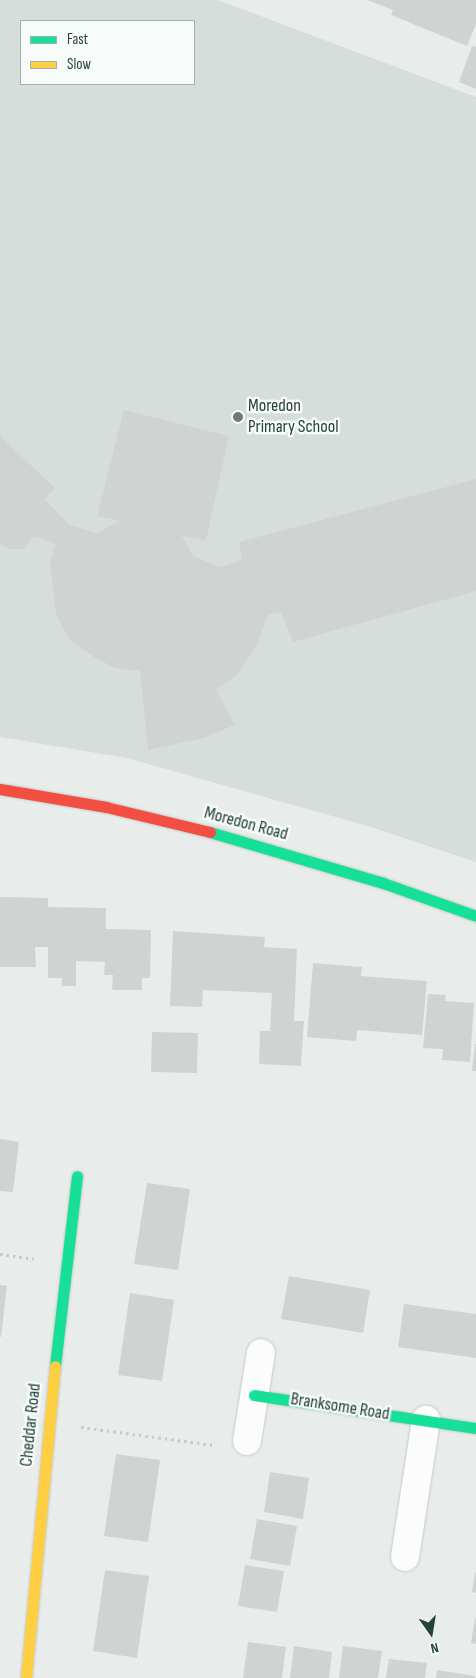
<!DOCTYPE html>
<html>
<head>
<meta charset="utf-8">
<style>
  body { margin:0 }
  #map { position:relative; width:476px; height:1678px; overflow:hidden; background:#e8edeb; font-family:"Sofia Sans Condensed",sans-serif }
  div>[style] { position:absolute }
  .built>* { inset:0; background:#d6dedb }
  .building>* { inset:0; background:#cfd4d2 }
  .path>* { height:3px; margin-top:-1.5px; transform-origin:0; background:repeating-linear-gradient(90deg,#c3ccca 0 2.5px,transparent 0 6.5px) }
  .roads { filter:drop-shadow(0 0 1px #c5cac8) drop-shadow(0 0 1px #c5cac8) }
  .street>* { height:28px; margin:-14px; padding:0 14px; transform-origin:14px; border-radius:14px; background:#fcfcfc }
  .fast>* { height:11px; margin:-5.5px; padding:0 5.5px; transform-origin:5.5px; border-radius:5.5px; background:#16e098 }
  .slow>* { height:11px; margin:-5.5px; padding:0 5.5px; transform-origin:5.5px; border-radius:5.5px; background:#ffcf43 }
  .jam>* { height:11px; margin:-5.5px; padding:0 5.5px; transform-origin:5.5px; border-radius:5.5px; background:#f24e42 }
  .dots>* { width:14px; height:14px; translate:-50% -50%; box-sizing:border-box; border:2px solid #f7fbf9; border-radius:50% }
  span { translate:-50% -50%; white-space:nowrap; text-align:center; line-height:1.15; -webkit-text-stroke:5px #f7fbf9; paint-order:stroke }
  .poi-label { font-size:18px; color:#24423a }
  .left { translate:0 -50%; text-align:left }
  .street-label { font-size:18px; color:#24423a }
  .legend { position:absolute; left:20px; top:20px; width:175px; height:65px; box-sizing:border-box; background:#f7fbf9; border:1px solid #a3b1ad; margin:0; padding:6px 9px; list-style:none; font-size:15px; color:#24423a }
  .legend li { display:flex; align-items:center; gap:10px; height:25px }
  .legend b { width:25px; border:1px solid #a3b1ad }
  .north { position:absolute; left:406px; top:1608px; width:50px; height:50px; -webkit-text-stroke:4px #f7fbf9; paint-order:stroke; rotate:167deg; font-size:14px; font-weight:700; line-height:20px; text-align:center; color:#24423a }
  .north::after { content:''; display:block; margin:auto; width:18px; height:22px; background:#24423a; clip-path:polygon(50% 0,100% 100%,50% 72%,0 100%) }
</style>
</head>
<body>
<div id="map">
  <div class="built">
    <i style="clip-path:polygon(evenodd,0 0,218px 0,476px 97px,476px 862px,371px 827px,127px 758px,0 737px,0 0,21px 21px,194px 21px,194px 84px,21px 84px,21px 21px)"></i>
  </div>
  <div class="building">
    <i style="clip-path:polygon(367px 0,476px 0,476px 24px,467px 46px,391px 15px,393px 10px)"></i>
    <i style="clip-path:polygon(472px 46px,476px 47px,476px 89px,459px 82px)"></i>
    <i style="clip-path:polygon(124px 410px,229px 436px,206px 540px,182px 536px,194px 557px,222px 567px,242px 560px,239px 542px,476px 479px,476px 591px,293px 642px,281px 612px,268px 615px,256px 647px,237px 675px,216px 690px,235px 725px,203px 738px,148px 750px,140px 671px,115px 668px,94px 657px,70px 640px,56px 615px,50px 562px,56px 544px,34px 536px,23px 549px,9px 549px,0 544px,0 436px,55px 488px,45px 499px,69px 525px,97px 533px,120px 521px,97px 516px)"></i>
    <i style="clip-path:polygon(0 897px,48px 898px,48px 907px,106px 908px,106px 929px,151px 930px,150px 978px,142px 978px,142px 990px,112px 990px,113px 975px,104px 975px,105px 962px,76px 961px,76px 986px,62px 986px,62px 978px,48px 978px,48px 947px,35px 947px,36px 967px,0 967px)"></i>
    <i style="clip-path:polygon(173px 931px,265px 937px,264px 947px,297px 949px,294px 1021px,304px 1021px,301px 1066px,259px 1064px,260px 1031px,270px 1031px,272px 993px,203px 990px,202px 1007px,170px 1006px)"></i>
    <i style="clip-path:polygon(313px 963px,362px 967px,361px 976px,427px 981px,422px 1035px,357px 1030px,356px 1041px,307px 1037px)"></i>
    <i style="clip-path:polygon(428px 994px,446px 995px,445px 1001px,474px 1003px,470px 1062px,442px 1060px,443px 1049px,423px 1048px)"></i>
    <i style="clip-path:polygon(152px 1032px,198px 1033px,197px 1073px,151px 1072px)"></i>
    <i style="clip-path:polygon(475px 1044px,476px 1044px,476px 1071px,472px 1071px)"></i>
    <i style="clip-path:polygon(0 1139px,19px 1142px,13px 1192px,0 1191px)"></i>
    <i style="clip-path:polygon(147px 1183px,190px 1189px,178px 1270px,134px 1264px)"></i>
    <i style="clip-path:polygon(289px 1276px,370px 1290px,363px 1333px,281px 1319px)"></i>
    <i style="clip-path:polygon(0 1285px,7px 1286px,1px 1337px,0 1337px)"></i>
    <i style="clip-path:polygon(130px 1293px,174px 1300px,162px 1381px,118px 1375px)"></i>
    <i style="clip-path:polygon(404px 1304px,476px 1314px,476px 1358px,398px 1347px)"></i>
    <i style="clip-path:polygon(116px 1454px,160px 1460px,148px 1542px,104px 1536px)"></i>
    <i style="clip-path:polygon(270px 1472px,309px 1478px,303px 1519px,264px 1512px)"></i>
    <i style="clip-path:polygon(257px 1519px,297px 1526px,290px 1566px,250px 1559px)"></i>
    <i style="clip-path:polygon(245px 1565px,284px 1571px,277px 1612px,238px 1606px)"></i>
    <i style="clip-path:polygon(105px 1570px,149px 1576px,137px 1658px,93px 1651px)"></i>
    <i style="clip-path:polygon(475px 1573px,476px 1573px,476px 1593px,472px 1592px)"></i>
    <i style="clip-path:polygon(475px 1618px,476px 1618px,476px 1644px,471px 1643px)"></i>
    <i style="clip-path:polygon(248px 1642px,286px 1647px,282px 1678px,243px 1678px)"></i>
    <i style="clip-path:polygon(294px 1646px,332px 1652px,329px 1678px,290px 1678px)"></i>
    <i style="clip-path:polygon(343px 1646px,382px 1651px,378px 1678px,339px 1678px)"></i>
    <i style="clip-path:polygon(389px 1659px,427px 1663px,425px 1678px,386px 1678px)"></i>
    <i style="clip-path:polygon(437px 1670px,475px 1676px,475px 1678px,436px 1678px)"></i>
  </div>
  <div class="path">
    <i style="left:0;top:1254px;width:34px;rotate:8deg"></i>
    <i style="left:81px;top:1427px;width:134px;rotate:7.7deg"></i>
  </div>
  <div class="roads">
    <div class="street">
      <i style="left:247px;top:1441px;width:89px;rotate:-81deg"></i>
      <i style="left:405px;top:1557px;width:139px;rotate:-81.3deg"></i>
    </div>
    <div class="fast">
      <i style="left:210px;top:832px;width:180px;rotate:16.4deg"></i>
      <i style="left:383px;top:883px;width:99px;rotate:19.5deg"></i>
      <i style="left:55px;top:1366px;width:191px;rotate:-83.4deg"></i>
      <i style="left:254px;top:1395px;width:224px;rotate:8.5deg"></i>
    </div>
    <div class="slow">
      <i style="left:26px;top:1678px;width:313px;rotate:-84.7deg"></i>
    </div>
    <div class="jam">
      <i style="left:0;top:789px;width:108px;rotate:9.6deg"></i>
      <i style="left:106px;top:807px;width:107px;rotate:13.5deg"></i>
    </div>
  </div>
  <div class="dots">
    <i style="left:238px;top:417px;background:#697e78"></i>
  </div>
  <div class="poi-label">
    <span class="left" style="left:248px;top:417px">Moredon<br>Primary School</span>
  </div>
  <div class="street-label">
    <span style="left:246px;top:824px;rotate:15deg">Moredon Road</span>
    <span style="left:340px;top:1407px;rotate:9deg">Branksome Road</span>
    <span style="left:31px;top:1425px;rotate:-84deg">Cheddar Road</span>
  </div>
  <ul class="legend">
  <li><b style="height:6px;background:#16e098"></b>Fast</li>
  <li><b style="height:6px;background:#ffcf43"></b>Slow</li>
  </ul>
  <div class="north">N</div>
</div>
</body>
</html>
